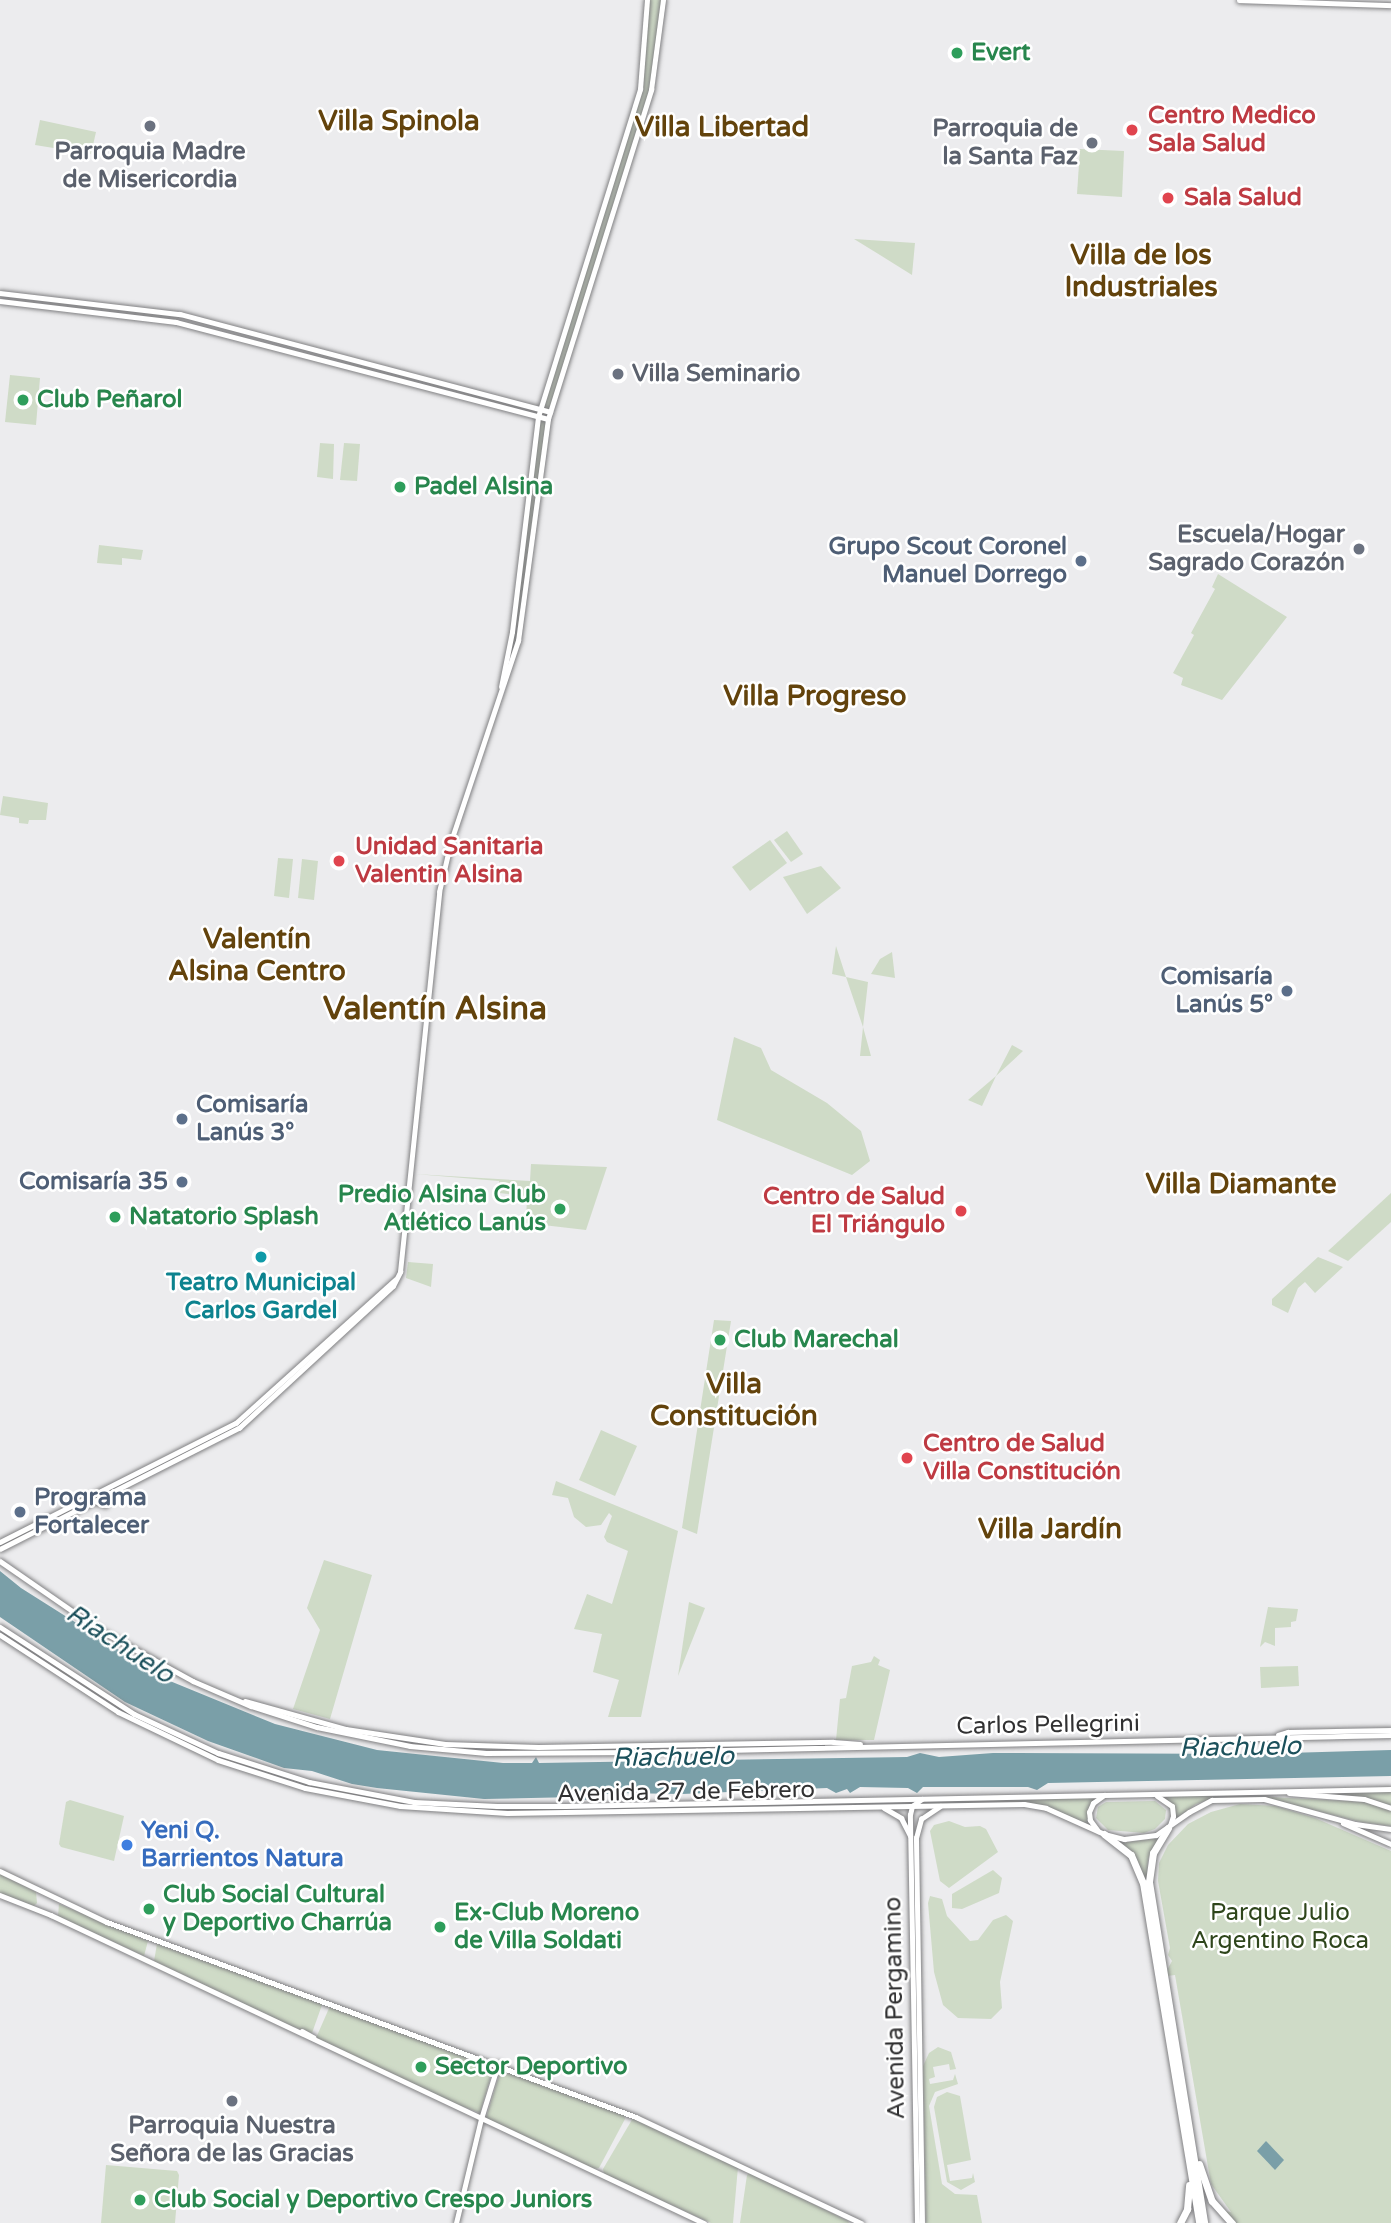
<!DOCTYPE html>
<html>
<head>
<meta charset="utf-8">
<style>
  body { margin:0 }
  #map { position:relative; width:1391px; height:2223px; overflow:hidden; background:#ececee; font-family:"Varela Round",sans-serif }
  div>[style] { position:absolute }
  .green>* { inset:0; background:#cfdbc7 }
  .water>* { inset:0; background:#7a9fa8 }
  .roads { filter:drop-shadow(0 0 2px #808082) drop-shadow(0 0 2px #808082) }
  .secondary>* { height:4.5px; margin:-2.25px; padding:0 2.25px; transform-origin:2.25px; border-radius:2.25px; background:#fff }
  .primary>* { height:5px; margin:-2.5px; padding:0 2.5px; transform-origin:2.5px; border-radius:2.5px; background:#fff }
  .highway>* { height:7px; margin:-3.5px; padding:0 3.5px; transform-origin:3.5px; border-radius:3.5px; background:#fff }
  .dots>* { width:19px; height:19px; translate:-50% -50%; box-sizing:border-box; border:4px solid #fff; border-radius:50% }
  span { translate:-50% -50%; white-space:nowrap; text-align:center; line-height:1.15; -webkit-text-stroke:5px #fff; paint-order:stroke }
  .leisure-label { font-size:24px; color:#27864d; font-weight:700 }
  .left { translate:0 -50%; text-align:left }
  .right { translate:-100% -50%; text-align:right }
  .health-label { font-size:24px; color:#be3a42; font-weight:700 }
  .worship-label { font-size:24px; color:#5b616d; font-weight:700 }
  .service-label { font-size:24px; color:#4e5e75; font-weight:700 }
  .culture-label { font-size:24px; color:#0d838f; font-weight:700 }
  .street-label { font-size:24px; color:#313132 }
  .shop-label { font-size:24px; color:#366cbe; font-weight:700 }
  .park-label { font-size:24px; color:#2e451b }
  .water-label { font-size:26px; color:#1b505b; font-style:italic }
  .quarter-label { font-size:28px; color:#63430c; font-weight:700 }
  .district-label { font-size:32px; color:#63430c; font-weight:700 }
</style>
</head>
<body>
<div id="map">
  <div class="green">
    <i style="clip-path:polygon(647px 0,663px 0,651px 90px,550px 412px,540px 409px,640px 89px)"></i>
    <i style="clip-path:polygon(40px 120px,96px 132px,91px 154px,35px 145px)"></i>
    <i style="clip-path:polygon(1080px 149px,1124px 151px,1122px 197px,1077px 194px)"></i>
    <i style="clip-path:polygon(854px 239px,915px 243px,912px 275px,880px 255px)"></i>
    <i style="clip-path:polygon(10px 375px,40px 378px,36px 425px,5px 422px)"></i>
    <i style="clip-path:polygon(538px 417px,548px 419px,519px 635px,501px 687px,510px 640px)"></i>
    <i style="clip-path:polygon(320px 443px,334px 444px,333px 479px,317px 477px)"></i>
    <i style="clip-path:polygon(344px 443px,360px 444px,357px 481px,340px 480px)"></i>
    <i style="clip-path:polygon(99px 545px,143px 550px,141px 560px,122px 558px,122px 565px,97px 563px)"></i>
    <i style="clip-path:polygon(1218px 574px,1287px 617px,1222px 700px,1181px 685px,1183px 678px,1173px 673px,1194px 635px,1191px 633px,1215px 589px,1212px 587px)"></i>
    <i style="clip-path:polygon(3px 796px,48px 803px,46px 820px,29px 820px,28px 824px,19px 823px,19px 818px,0 815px)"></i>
    <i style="clip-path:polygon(787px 831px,803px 854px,791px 862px,774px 840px)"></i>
    <i style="clip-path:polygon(770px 840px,787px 863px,750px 891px,732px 867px)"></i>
    <i style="clip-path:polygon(278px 858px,293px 859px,289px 898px,274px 896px)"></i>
    <i style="clip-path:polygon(302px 859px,318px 861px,314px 900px,298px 898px)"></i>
    <i style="clip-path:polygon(821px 866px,841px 888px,807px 914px,783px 877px)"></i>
    <i style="clip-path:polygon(836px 946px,846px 977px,868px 982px,863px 1027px,871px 1056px,860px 1056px,863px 1027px,846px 977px,832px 974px)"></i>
    <i style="clip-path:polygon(892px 952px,895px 978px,871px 974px,880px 959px)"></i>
    <i style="clip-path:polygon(734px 1037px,761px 1048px,771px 1070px,827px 1103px,861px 1131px,870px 1161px,852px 1175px,717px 1120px)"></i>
    <i style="clip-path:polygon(1012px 1045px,1023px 1051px,996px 1076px,982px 1106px,968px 1100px,996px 1076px)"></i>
    <i style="clip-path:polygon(531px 1164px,607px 1167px,586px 1230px,526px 1223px,527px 1196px,499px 1193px,499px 1181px,415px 1174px,530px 1181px)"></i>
    <i style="clip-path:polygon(1391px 1193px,1391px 1222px,1348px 1261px,1328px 1251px)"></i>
    <i style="clip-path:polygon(1318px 1257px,1343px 1267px,1315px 1293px,1305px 1282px,1298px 1288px,1288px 1313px,1272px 1305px,1272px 1299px)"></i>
    <i style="clip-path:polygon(408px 1262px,433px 1264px,431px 1287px,406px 1278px)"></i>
    <i style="clip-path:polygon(714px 1320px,731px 1321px,697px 1534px,682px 1528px)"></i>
    <i style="clip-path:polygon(601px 1430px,637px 1446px,615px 1496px,579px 1480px)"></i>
    <i style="clip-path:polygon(556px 1481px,678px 1531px,641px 1717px,608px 1717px,619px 1680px,593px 1672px,602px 1634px,574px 1629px,587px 1594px,612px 1604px,628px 1551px,607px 1542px,604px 1537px,612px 1516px,609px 1513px,601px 1525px,586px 1527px,574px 1517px,568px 1498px,552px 1495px)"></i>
    <i style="clip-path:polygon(324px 1560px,372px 1575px,330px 1719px,293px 1709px,320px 1630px,307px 1608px)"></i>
    <i style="clip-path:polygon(689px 1602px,705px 1608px,678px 1676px)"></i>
    <i style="clip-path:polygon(1268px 1607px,1298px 1609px,1296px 1621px,1291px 1622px,1291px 1627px,1275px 1628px,1275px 1646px,1265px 1642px,1260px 1647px)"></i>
    <i style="clip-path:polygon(874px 1656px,880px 1660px,878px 1665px,890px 1670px,874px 1740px,836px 1740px,840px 1699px,846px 1698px,852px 1666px,871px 1662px)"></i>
    <i style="clip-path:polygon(1298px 1666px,1299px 1686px,1261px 1688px,1260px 1667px)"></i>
    <i style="clip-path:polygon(1391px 1791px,1391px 1806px,1365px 1797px,1312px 1793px)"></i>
    <i style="clip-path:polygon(1234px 1795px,1365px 1802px,1391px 1811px,1391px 1826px,1361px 1822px,1266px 1798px,1214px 1798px,1196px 1804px,1173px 1821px,1174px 1807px,1162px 1796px)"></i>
    <i style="clip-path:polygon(1097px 1797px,1090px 1805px,1094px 1829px,1044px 1805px,918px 1804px,950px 1800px)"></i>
    <i style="clip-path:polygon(70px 1800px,124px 1816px,114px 1861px,61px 1847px,59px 1844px,66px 1802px)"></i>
    <i style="clip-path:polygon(1155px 1801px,1166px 1810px,1165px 1819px,1155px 1829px,1144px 1833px,1108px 1830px,1096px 1818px,1098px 1807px,1106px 1802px)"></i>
    <i style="clip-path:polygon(1240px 1804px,1275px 1806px,1315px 1818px,1391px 1851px,1391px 2223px,1235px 2223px,1224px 2211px,1231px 2212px,1211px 2184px,1175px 1975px,1167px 1976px,1166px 1972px,1172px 1961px,1168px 1955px,1170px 1948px,1158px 1881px,1159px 1863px,1168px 1845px,1188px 1824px,1211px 1812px)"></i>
    <i style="clip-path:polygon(949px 1821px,965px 1827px,980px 1826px,986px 1829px,998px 1852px,949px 1888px,940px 1881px,930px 1831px,934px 1825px)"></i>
    <i style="clip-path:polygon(1159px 1838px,1148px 1859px,1146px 1887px,1138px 1862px,1121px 1843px)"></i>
    <i style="clip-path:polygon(993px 1870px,1002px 1878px,999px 1893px,962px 1909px,952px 1908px,952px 1894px)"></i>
    <i style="clip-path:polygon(0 1874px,36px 1892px,37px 1903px,34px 1906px,0 1893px)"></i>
    <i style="clip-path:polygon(930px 1896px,942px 1899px,947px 1916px,970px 1941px,978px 1940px,993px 1920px,1006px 1915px,1013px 1921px,1000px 1982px,1002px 2008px,991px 2019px,958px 2018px,943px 2005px,934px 1972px,928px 1903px)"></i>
    <i style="clip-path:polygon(59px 1904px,148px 1941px,144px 1956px,58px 1916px)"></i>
    <i style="clip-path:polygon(157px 1944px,320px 2003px,322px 2005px,312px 2033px,291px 2026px,154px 1961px)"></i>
    <i style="clip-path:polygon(330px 2006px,494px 2066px,480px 2113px,446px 2100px,316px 2038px)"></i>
    <i style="clip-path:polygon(938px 2047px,951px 2052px,956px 2069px,950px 2070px,949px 2064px,933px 2067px,935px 2077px,929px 2079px,930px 2084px,953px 2080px,955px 2074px,958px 2084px,935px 2092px,929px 2106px,942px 2184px,955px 2194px,977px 2195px,982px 2223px,926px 2223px,923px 2066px,929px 2053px)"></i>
    <i style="clip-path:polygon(501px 2069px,624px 2115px,625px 2119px,599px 2168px,593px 2169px,486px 2118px)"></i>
    <i style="clip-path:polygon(947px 2092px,960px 2096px,971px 2160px,947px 2165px,950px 2181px,972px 2178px,973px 2173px,975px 2182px,961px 2190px,947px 2182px,934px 2107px,937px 2097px)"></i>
    <i style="clip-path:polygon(633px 2118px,688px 2139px,738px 2167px,733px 2223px,711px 2223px,604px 2174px,603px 2169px)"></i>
    <i style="clip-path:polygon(106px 2165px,177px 2171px,179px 2175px,175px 2223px,101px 2223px)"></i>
    <i style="clip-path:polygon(750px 2173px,848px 2221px,849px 2223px,740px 2223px,747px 2175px)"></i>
  </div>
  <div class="water">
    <i style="clip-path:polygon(0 1571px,21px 1588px,165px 1679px,275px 1724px,377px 1750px,503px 1763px,532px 1763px,536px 1757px,539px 1763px,907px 1757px,920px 1753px,939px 1757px,993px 1753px,1257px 1754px,1391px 1750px,1391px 1776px,1048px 1783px,1037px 1790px,1028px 1787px,923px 1787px,917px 1793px,908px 1788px,860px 1787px,850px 1793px,847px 1789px,836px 1793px,827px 1788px,682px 1794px,618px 1793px,604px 1794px,601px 1799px,583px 1800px,577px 1797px,484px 1799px,377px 1788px,352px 1784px,312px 1771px,284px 1768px,208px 1741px,125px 1702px,0 1617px)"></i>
    <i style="clip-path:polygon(1266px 2141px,1284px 2160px,1275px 2170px,1257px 2151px)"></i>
  </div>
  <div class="roads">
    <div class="secondary">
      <i style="left:1239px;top:0;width:152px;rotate:1.9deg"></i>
      <i style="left:0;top:293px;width:181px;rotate:6.7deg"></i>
      <i style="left:180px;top:314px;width:383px;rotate:14.8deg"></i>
      <i style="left:0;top:301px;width:177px;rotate:6.8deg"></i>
      <i style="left:176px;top:322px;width:384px;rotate:14.6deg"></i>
      <i style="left:501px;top:687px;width:56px;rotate:-78.7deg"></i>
      <i style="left:512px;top:632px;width:217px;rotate:-83.1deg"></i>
      <i style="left:538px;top:417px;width:343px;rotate:-72.7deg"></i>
      <i style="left:640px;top:89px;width:89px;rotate:-85.5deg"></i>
      <i style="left:97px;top:1502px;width:9px;rotate:18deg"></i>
      <i style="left:0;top:1542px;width:264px;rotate:-26.8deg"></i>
      <i style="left:236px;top:1423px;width:214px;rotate:-42deg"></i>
      <i style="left:0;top:1549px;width:268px;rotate:-26.9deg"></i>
      <i style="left:239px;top:1428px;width:209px;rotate:-42.7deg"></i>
      <i style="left:393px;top:1286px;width:16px;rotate:-63deg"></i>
      <i style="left:400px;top:1272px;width:382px;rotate:-84.1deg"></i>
      <i style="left:439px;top:892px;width:52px;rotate:-76.8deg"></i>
      <i style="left:451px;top:841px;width:211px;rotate:-71.5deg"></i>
      <i style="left:518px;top:641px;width:224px;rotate:-82.3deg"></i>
      <i style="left:548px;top:419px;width:345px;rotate:-72.6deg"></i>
      <i style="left:651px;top:90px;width:91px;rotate:-82.4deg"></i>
      <i style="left:0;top:1561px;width:121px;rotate:34.6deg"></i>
      <i style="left:100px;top:1630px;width:106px;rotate:28.7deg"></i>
      <i style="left:193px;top:1681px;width:63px;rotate:23.3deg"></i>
      <i style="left:251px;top:1706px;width:69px;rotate:17.7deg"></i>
      <i style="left:317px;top:1727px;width:95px;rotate:11.5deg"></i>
      <i style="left:410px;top:1746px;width:76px;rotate:5.3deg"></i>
      <i style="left:486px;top:1753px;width:151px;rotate:-0.4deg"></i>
      <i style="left:637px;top:1752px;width:754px;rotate:-1.29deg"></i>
      <i style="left:245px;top:1701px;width:105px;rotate:15.5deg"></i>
      <i style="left:346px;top:1729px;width:100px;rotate:8.6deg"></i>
      <i style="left:445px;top:1744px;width:93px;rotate:1.8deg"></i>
      <i style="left:538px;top:1747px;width:295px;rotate:-1deg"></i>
      <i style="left:833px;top:1742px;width:27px;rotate:4deg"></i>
      <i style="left:1278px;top:1735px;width:10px;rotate:-17deg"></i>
      <i style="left:1288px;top:1732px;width:103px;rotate:-1.1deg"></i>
      <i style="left:1289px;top:1793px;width:75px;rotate:4.6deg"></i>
      <i style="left:1364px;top:1799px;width:28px;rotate:18deg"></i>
      <i style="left:1343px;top:1823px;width:52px;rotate:23.6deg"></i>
      <i style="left:0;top:1871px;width:119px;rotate:25.5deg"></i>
      <i style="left:107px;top:1922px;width:564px;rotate:20.23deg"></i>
      <i style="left:636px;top:2117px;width:249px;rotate:25.2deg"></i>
      <i style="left:0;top:1895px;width:55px;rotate:21.4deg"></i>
      <i style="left:51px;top:1915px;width:722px;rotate:25.25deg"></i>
      <i style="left:302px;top:2031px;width:13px;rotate:29deg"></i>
      <i style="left:456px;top:2223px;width:107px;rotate:-76.5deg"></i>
      <i style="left:481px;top:2119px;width:58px;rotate:-72.8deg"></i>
      <i style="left:917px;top:2223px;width:408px;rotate:-91deg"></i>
      <i style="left:910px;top:1815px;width:9px;rotate:-77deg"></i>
      <i style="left:912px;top:1806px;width:12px;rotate:-35deg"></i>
      <i style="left:922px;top:2223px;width:385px;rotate:-90.9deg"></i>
      <i style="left:916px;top:1838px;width:20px;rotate:-75deg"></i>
      <i style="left:921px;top:1819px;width:23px;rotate:-34deg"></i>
    </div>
    <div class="primary">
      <i style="left:0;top:1627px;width:160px;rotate:33deg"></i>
      <i style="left:134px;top:1714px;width:93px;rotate:24.9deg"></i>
      <i style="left:218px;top:1753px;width:96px;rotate:17.7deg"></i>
      <i style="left:309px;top:1782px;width:107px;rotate:10.8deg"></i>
      <i style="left:414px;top:1802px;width:83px;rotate:2.8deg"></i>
      <i style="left:497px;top:1806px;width:68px"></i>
      <i style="left:565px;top:1806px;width:826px;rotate:-1.18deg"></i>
      <i style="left:0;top:1635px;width:141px;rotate:33.1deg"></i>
      <i style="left:118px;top:1712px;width:111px;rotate:25.6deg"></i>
      <i style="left:218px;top:1760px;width:91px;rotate:17.8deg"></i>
      <i style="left:305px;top:1788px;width:97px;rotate:10.7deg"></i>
      <i style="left:400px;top:1806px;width:107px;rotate:3.7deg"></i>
      <i style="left:507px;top:1813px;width:517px;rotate:-1deg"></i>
      <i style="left:1024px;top:1804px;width:22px;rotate:10deg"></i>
      <i style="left:1046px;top:1808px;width:64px;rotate:24.1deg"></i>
      <i style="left:1104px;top:1834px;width:21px;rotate:14deg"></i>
      <i style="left:1124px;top:1839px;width:32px;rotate:-7deg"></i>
      <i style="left:1156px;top:1835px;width:40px;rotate:-34.9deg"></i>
      <i style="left:1189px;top:1812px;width:26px;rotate:-28deg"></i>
      <i style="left:1212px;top:1800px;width:52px;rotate:-1.1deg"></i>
      <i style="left:1264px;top:1799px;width:94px;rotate:15.4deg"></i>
      <i style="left:1355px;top:1824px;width:36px;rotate:8deg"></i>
      <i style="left:1157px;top:1796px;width:18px;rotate:34deg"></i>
      <i style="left:1172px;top:1806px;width:10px;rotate:84deg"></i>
      <i style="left:1173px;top:1816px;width:9px;rotate:108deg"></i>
      <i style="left:884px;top:1808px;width:20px;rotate:30deg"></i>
      <i style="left:901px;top:1818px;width:20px;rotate:63deg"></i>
      <i style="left:1098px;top:1831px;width:14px;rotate:-126deg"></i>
      <i style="left:1090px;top:1820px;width:8px;rotate:-97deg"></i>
      <i style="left:1089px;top:1812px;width:10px;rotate:-66deg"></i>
      <i style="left:1093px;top:1803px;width:14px;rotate:-36deg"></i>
    </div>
    <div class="highway">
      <i style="left:1168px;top:1828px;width:29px;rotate:121deg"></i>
      <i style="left:1153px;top:1853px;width:29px;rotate:98deg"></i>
      <i style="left:1149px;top:1882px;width:345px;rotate:80.8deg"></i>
      <i style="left:1104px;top:1834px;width:34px;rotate:38deg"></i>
      <i style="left:1131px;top:1855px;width:30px;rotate:67deg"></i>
      <i style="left:1143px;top:1883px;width:345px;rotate:80.6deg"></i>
      <i style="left:1199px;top:2164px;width:39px;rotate:71deg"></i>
      <i style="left:1212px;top:2201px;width:30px;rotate:48deg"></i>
      <i style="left:1180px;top:2223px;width:16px;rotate:-63deg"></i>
      <i style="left:1187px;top:2209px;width:24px;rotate:-85deg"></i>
    </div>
  </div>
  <div class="dots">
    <i style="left:957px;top:53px;background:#2e9e5b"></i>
    <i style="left:150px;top:126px;background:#6b7280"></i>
    <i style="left:1132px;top:130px;background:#e0444e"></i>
    <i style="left:1092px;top:143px;background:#6b7280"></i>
    <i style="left:1168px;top:198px;background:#e0444e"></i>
    <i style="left:618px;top:374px;background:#6b7280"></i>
    <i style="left:23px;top:400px;background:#2e9e5b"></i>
    <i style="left:400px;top:487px;background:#2e9e5b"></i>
    <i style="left:1359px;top:549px;background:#6b7280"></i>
    <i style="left:1081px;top:561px;background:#5c6f8a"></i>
    <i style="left:339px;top:861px;background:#e0444e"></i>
    <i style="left:1287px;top:991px;background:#5c6f8a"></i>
    <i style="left:182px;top:1119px;background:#5c6f8a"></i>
    <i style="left:182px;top:1182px;background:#5c6f8a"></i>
    <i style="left:560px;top:1209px;background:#2e9e5b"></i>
    <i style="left:961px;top:1211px;background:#e0444e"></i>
    <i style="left:115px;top:1217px;background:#2e9e5b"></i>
    <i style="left:261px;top:1257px;background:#0f9aa8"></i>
    <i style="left:720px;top:1340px;background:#2e9e5b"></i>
    <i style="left:907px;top:1458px;background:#e0444e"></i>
    <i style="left:20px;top:1512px;background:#5c6f8a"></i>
    <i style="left:127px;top:1845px;background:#3f7fe0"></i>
    <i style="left:149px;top:1909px;background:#2e9e5b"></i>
    <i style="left:440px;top:1927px;background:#2e9e5b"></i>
    <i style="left:421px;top:2067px;background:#2e9e5b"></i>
    <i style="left:232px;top:2101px;background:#6b7280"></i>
    <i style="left:140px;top:2200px;background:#2e9e5b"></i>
  </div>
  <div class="leisure-label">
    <span class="left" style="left:971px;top:53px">Evert</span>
    <span class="left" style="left:37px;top:400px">Club Peñarol</span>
    <span class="left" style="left:414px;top:487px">Padel Alsina</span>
    <span class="right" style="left:546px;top:1209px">Predio Alsina Club<br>Atlético Lanús</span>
    <span class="left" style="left:129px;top:1217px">Natatorio Splash</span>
    <span class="left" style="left:734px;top:1340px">Club Marechal</span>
    <span class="left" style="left:163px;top:1909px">Club Social Cultural<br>y Deportivo Charrúa</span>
    <span class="left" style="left:454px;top:1927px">Ex-Club Moreno<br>de Villa Soldati</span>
    <span class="left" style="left:435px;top:2067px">Sector Deportivo</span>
    <span class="left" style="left:154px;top:2200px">Club Social y Deportivo Crespo Juniors</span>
  </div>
  <div class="health-label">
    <span class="left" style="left:1148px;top:130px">Centro Medico<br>Sala Salud</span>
    <span class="left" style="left:1184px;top:198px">Sala Salud</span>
    <span class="left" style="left:355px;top:861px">Unidad Sanitaria<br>Valentin Alsina</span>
    <span class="right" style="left:945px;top:1211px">Centro de Salud<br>El Triángulo</span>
    <span class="left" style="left:923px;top:1458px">Centro de Salud<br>Villa Constitución</span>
  </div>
  <div class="worship-label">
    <span class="right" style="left:1078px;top:143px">Parroquia de<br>la Santa Faz</span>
    <span style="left:150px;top:166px">Parroquia Madre<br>de Misericordia</span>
    <span class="left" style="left:632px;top:374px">Villa Seminario</span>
    <span class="right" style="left:1345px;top:549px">Escuela/Hogar<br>Sagrado Corazón</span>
    <span style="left:232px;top:2140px">Parroquia Nuestra<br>Señora de las Gracias</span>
  </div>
  <div class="service-label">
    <span class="right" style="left:1067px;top:561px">Grupo Scout Coronel<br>Manuel Dorrego</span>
    <span class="right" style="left:1273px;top:991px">Comisaría<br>Lanús 5°</span>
    <span class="left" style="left:196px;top:1119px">Comisaría<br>Lanús 3°</span>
    <span class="right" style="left:168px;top:1182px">Comisaría 35</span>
    <span class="left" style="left:34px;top:1512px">Programa<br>Fortalecer</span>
  </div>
  <div class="culture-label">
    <span style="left:261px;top:1297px">Teatro Municipal<br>Carlos Gardel</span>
  </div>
  <div class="street-label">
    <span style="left:1048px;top:1725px;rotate:-1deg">Carlos Pellegrini</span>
    <span style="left:686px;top:1792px;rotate:-1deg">Avenida 27 de Febrero</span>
    <span style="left:895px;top:2008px;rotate:-91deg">Avenida Pergamino</span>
  </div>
  <div class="shop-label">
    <span class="left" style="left:141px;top:1845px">Yeni Q.<br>Barrientos Natura</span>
  </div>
  <div class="park-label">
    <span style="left:1280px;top:1927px">Parque Julio<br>Argentino Roca</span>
  </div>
  <div class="water-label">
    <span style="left:120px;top:1644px;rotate:33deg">Riachuelo</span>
    <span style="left:1240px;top:1747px;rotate:-1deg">Riachuelo</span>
    <span style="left:673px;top:1757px;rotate:-1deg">Riachuelo</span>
  </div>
  <div class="quarter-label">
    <span style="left:399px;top:121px">Villa Spinola</span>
    <span style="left:722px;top:127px">Villa Libertad</span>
    <span style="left:1141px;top:271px">Villa de los<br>Industriales</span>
    <span style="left:815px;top:696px">Villa Progreso</span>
    <span style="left:257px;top:955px">Valentín<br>Alsina Centro</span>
    <span style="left:1241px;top:1184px">Villa Diamante</span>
    <span style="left:734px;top:1400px">Villa<br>Constitución</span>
    <span style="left:1050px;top:1529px">Villa Jardín</span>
  </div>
  <div class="district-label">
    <span style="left:435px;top:1009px">Valentín Alsina</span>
  </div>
</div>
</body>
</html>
